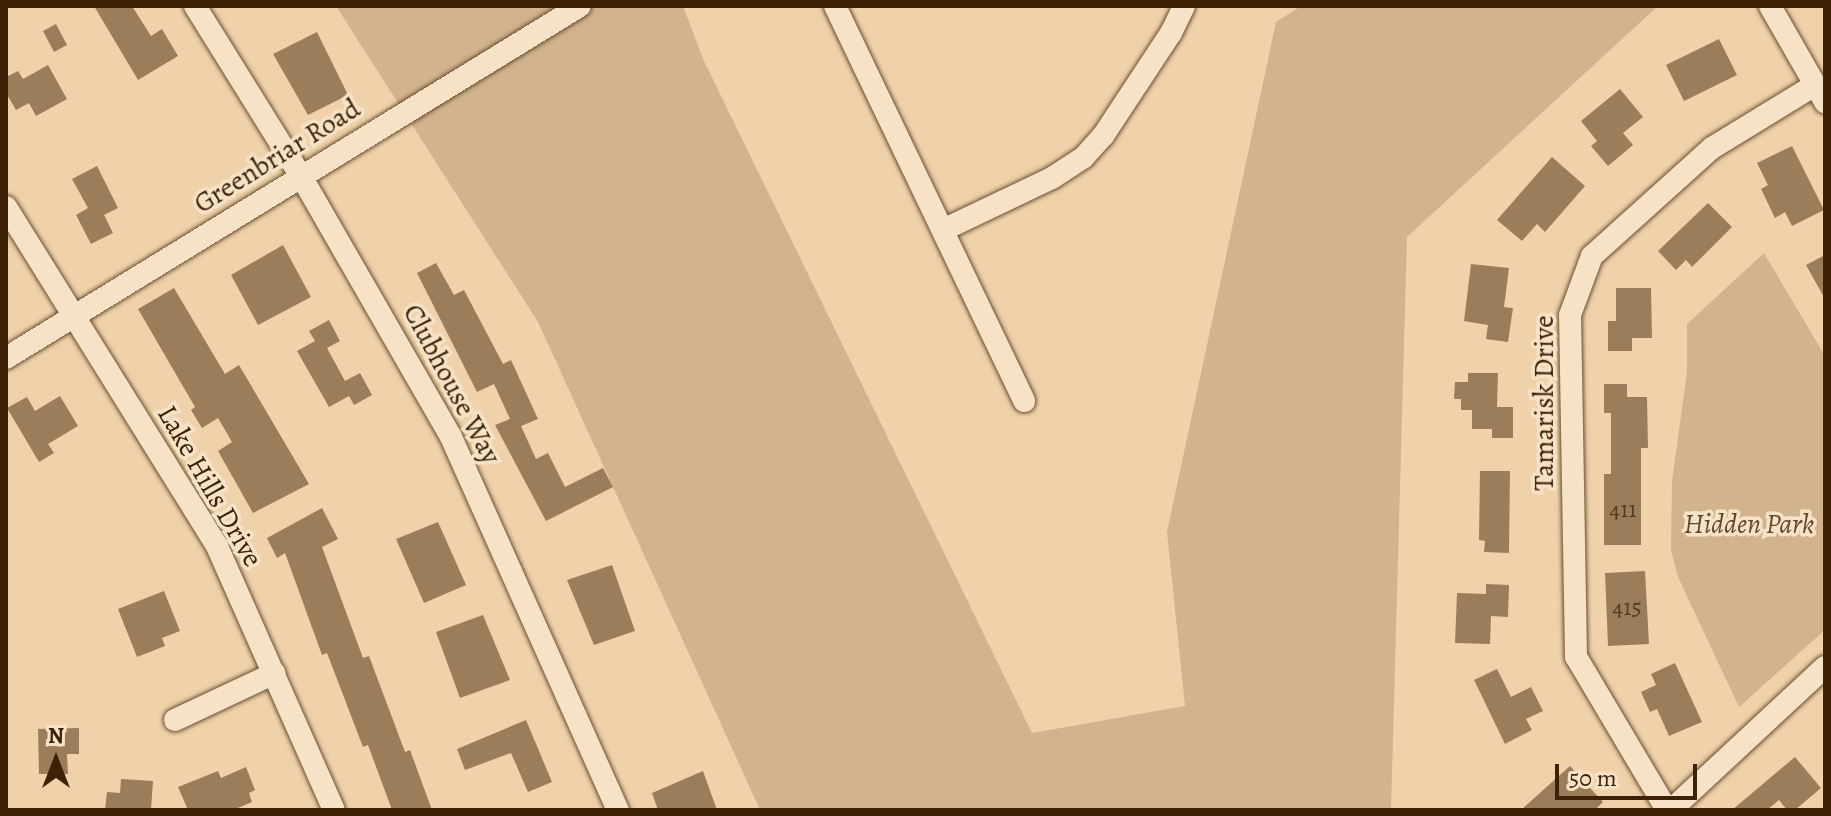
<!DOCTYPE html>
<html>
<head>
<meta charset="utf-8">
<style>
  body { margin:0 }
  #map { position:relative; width:1831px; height:816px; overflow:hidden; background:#efd2a9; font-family:Alegreya,serif }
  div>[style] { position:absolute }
  .green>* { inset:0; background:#d1b48e }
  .building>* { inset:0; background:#9a7e5c }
  .roads { filter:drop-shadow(0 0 2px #6a4e30) drop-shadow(0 0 2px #6a4e30) }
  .minor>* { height:22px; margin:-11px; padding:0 11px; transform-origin:11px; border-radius:11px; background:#f5e2c7 }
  span { translate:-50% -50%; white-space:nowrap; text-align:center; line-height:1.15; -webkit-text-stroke:7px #f5e2c7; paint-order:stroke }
  .number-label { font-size:24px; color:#55391d }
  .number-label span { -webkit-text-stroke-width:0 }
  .street-label { font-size:28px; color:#3e2208 }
  .park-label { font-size:28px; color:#63462a; font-style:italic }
  .frame { position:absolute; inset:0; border:8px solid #3e2208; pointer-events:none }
  .north { position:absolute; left:16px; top:720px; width:80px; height:80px; -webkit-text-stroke:6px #f5e2c7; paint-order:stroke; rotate:0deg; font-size:22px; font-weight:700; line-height:32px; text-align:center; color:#3e2208 }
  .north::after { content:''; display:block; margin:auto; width:28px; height:36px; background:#3e2208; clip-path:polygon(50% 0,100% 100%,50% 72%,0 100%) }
  .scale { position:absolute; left:1555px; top:764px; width:142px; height:36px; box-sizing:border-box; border:4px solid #3e2208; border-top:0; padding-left:10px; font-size:24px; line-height:28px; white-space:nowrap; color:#3e2208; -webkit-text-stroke:6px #f5e2c7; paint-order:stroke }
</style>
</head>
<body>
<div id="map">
  <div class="green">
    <i style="clip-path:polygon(336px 6px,683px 6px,704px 61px,1032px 733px,1185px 706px,1167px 532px,1276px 22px,1301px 6px,1658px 6px,1407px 237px,1391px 810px,760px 810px,538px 322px)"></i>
    <i style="clip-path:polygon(1764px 253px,1825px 356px,1825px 630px,1739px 707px,1678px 577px,1671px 550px,1672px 481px,1687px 372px,1687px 324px)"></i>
  </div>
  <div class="building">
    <i style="clip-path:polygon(94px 6px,132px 6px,151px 36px,162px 29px,178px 56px,138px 80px)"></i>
    <i style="clip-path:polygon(56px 24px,67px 45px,54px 52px,43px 31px)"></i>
    <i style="clip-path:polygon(317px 32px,348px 95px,308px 115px,273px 54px)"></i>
    <i style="clip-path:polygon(1719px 39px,1737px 75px,1684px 101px,1666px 65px)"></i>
    <i style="clip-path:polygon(48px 65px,67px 99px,36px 116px,29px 103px,16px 110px,6px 93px,6px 77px,18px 71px,23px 79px)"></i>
    <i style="clip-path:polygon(1620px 89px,1643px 117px,1623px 133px,1633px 145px,1608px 166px,1591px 146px,1597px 141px,1581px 121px)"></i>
    <i style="clip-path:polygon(1792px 146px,1824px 210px,1792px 226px,1785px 212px,1775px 218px,1761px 189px,1768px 185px,1757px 163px)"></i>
    <i style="clip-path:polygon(1552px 157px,1585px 186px,1545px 232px,1537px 224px,1522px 241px,1497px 220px)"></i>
    <i style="clip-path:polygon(97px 166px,118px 208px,104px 215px,113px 233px,91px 244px,76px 215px,88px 208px,72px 179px)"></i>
    <i style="clip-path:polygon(1708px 203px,1732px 227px,1692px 267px,1686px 260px,1676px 270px,1658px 251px)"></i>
    <i style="clip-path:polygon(283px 245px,311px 297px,258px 325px,231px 275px)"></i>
    <i style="clip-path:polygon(1825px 255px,1825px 299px,1806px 265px)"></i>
    <i style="clip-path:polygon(436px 263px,454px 295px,464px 290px,503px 364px,511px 360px,538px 419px,521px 426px,536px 459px,548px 453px,565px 487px,603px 468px,613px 487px,546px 521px,495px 425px,510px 419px,494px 384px,477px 392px,417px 273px)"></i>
    <i style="clip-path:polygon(1471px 264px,1509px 268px,1504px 307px,1513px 308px,1508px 342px,1486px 339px,1488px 325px,1464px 321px)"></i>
    <i style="clip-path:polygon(174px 288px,225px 374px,239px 365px,309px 484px,253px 513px,218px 451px,232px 442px,218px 418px,202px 428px,191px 410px,195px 407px,138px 309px)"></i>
    <i style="clip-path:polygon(1616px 288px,1651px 288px,1652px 338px,1632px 338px,1632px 351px,1608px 351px,1608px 321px,1616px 321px)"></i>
    <i style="clip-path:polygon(329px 320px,340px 341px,327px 348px,345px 381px,360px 373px,372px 395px,354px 405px,349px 396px,329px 407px,297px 351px,315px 341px,309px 331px)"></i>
    <i style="clip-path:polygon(1468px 373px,1498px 373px,1497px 407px,1513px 407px,1513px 438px,1492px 438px,1492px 429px,1472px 429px,1472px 410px,1461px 410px,1461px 399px,1454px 399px,1455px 382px,1468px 382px)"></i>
    <i style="clip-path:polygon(1604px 384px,1627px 384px,1627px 397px,1647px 397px,1648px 448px,1641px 448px,1641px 545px,1604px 545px,1604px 474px,1611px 474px,1611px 413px,1604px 413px)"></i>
    <i style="clip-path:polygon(60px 396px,78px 426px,48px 444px,54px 453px,39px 462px,7px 408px,27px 397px,35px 411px)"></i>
    <i style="clip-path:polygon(1480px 471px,1510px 471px,1509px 553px,1484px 552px,1485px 541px,1479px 540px)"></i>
    <i style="clip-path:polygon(322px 508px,338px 539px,322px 547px,363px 658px,369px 656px,405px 752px,410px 750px,432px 810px,392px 810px,368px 745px,363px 747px,327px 653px,322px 655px,285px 553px,277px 558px,267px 538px)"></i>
    <i style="clip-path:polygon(438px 522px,466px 585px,424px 603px,396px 539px)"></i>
    <i style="clip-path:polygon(612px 565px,635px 631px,594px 645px,567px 580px)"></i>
    <i style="clip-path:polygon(1645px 571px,1649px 644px,1608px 646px,1605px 573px)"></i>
    <i style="clip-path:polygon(1486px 584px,1509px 585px,1508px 617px,1491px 616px,1490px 644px,1455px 643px,1457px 593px,1486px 594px)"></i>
    <i style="clip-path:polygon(164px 591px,180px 631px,162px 638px,165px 646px,137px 657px,118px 609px)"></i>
    <i style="clip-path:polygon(483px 615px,510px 680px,460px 698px,436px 632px)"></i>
    <i style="clip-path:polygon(1675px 663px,1702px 722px,1669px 736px,1657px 709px,1650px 712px,1641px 692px,1656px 685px,1651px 674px)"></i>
    <i style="clip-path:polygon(1497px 669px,1511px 697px,1531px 687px,1543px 711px,1526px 719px,1532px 730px,1505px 744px,1474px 680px)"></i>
    <i style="clip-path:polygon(526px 720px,552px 782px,528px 792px,511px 753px,465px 770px,457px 749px)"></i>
    <i style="clip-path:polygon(79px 728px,79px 754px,67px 754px,68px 774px,39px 774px,38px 729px)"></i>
    <i style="clip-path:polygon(1795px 757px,1821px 788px,1795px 810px,1787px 810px,1779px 800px,1767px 810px,1732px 810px)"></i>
    <i style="clip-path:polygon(1570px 766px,1603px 802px,1595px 810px,1521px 810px)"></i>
    <i style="clip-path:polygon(246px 767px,255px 790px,249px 793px,252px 802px,233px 810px,188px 810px,178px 787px,218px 771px,221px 778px)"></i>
    <i style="clip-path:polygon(703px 771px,717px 810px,658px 810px,652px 793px)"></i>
    <i style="clip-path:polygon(121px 779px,153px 781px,151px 810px,105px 810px,107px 792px,120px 793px)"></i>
  </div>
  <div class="roads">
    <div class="minor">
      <i style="left:195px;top:6px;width:200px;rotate:58.1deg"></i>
      <i style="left:301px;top:176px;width:301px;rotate:60.1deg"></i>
      <i style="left:451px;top:437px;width:409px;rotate:65.9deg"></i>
      <i style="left:835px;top:6px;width:438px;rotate:64.4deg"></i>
      <i style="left:1770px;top:6px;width:111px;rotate:60.2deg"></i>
      <i style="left:6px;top:207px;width:397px;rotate:58.1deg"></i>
      <i style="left:216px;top:544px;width:291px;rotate:66.1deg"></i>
      <i style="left:943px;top:230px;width:121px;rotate:-25.5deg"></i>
      <i style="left:1052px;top:178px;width:37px;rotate:-33deg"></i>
      <i style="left:1083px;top:158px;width:30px;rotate:-48deg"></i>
      <i style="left:1103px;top:136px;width:123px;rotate:-56.6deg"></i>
      <i style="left:1171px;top:33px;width:30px;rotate:-64deg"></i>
      <i style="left:6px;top:358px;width:673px;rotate:-31.52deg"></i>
      <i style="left:175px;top:720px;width:110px;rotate:-25.2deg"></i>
      <i style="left:1667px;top:810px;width:178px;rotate:-120.7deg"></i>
      <i style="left:1576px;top:657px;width:342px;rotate:-91deg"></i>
      <i style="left:1570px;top:315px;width:63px;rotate:-69.6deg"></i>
      <i style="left:1592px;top:256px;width:161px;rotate:-42deg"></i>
      <i style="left:1712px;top:148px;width:121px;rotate:-31.5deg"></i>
      <i style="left:1671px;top:810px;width:210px;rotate:-42.9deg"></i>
    </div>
  </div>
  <div class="number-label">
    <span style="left:1623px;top:510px">411</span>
    <span style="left:1627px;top:608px">415</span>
  </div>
  <div class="street-label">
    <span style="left:277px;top:156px;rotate:-32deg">Greenbriar Road</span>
    <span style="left:452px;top:384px;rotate:62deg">Clubhouse Way</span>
    <span style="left:1544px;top:403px;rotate:-90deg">Tamarisk Drive</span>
    <span style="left:210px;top:486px;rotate:60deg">Lake Hills Drive</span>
  </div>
  <div class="park-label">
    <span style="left:1749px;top:524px">Hidden Park</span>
  </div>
  <div class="frame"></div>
  <div class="north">N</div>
  <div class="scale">50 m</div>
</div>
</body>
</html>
